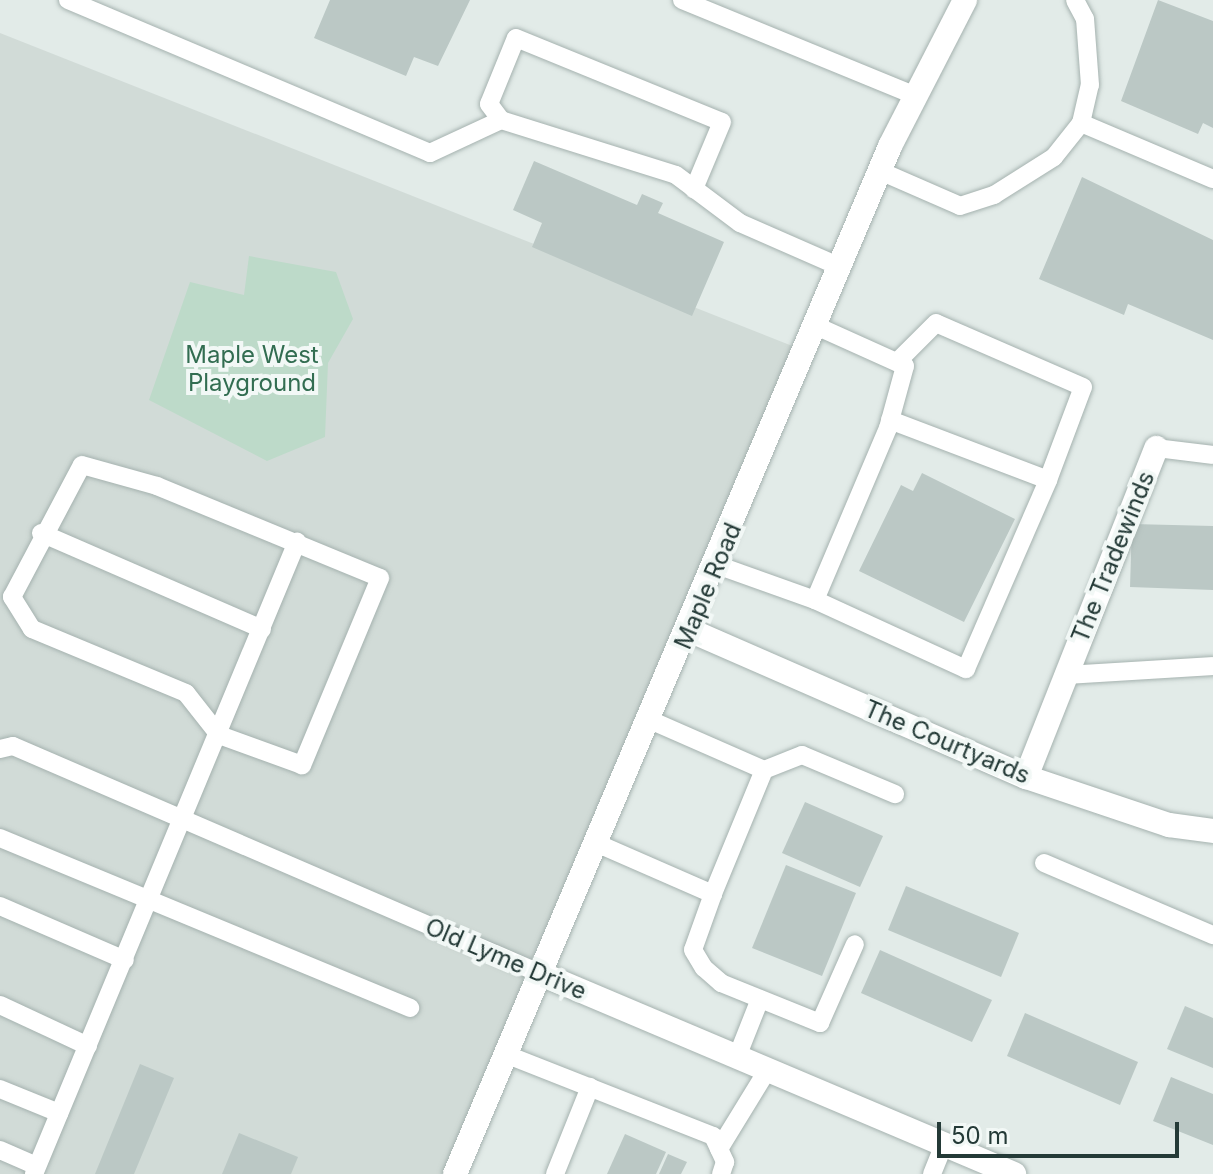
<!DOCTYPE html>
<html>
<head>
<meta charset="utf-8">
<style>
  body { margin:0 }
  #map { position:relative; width:1213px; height:1174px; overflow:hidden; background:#e2ebe8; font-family:Inter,sans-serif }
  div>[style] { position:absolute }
  .built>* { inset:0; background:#d1dbd7 }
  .green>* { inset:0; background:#bddac9 }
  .building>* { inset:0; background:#bbc8c5 }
  .roads { filter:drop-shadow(0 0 2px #a5b2af) drop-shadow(0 0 2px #a5b2af) }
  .service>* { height:18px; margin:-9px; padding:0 9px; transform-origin:9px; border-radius:9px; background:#fff }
  .minor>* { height:24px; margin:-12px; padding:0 12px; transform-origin:12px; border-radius:12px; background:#fff }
  .secondary>* { height:24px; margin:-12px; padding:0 12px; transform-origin:12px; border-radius:12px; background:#fff }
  span { translate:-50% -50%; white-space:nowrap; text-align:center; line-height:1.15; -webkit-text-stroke:8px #f2f8f6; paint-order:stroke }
  .park-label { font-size:24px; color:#326d51 }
  .street-label { font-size:24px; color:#243a37 }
  .scale { position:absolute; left:937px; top:1122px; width:242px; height:36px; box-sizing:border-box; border:4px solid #243a37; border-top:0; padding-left:10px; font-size:24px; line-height:28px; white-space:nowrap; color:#243a37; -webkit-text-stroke:6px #f2f8f6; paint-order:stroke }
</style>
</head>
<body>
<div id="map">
  <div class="built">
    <i style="clip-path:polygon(0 33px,805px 351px,539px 973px,443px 1174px,0 1174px)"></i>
  </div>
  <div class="green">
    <i style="clip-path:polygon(249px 256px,336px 272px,353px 319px,328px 363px,325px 437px,267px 461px,149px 400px,190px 282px,244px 295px)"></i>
  </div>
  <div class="building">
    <i style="clip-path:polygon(330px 0,470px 0,438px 66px,414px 57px,406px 76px,314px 38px)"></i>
    <i style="clip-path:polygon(1158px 0,1213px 21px,1213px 128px,1203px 123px,1198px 134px,1121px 101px)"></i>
    <i style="clip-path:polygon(534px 161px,637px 205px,642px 194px,663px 203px,658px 213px,724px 242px,692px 316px,532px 247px,542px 223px,513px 210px)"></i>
    <i style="clip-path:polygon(1082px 177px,1213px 240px,1213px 340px,1128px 304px,1124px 315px,1039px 279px)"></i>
    <i style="clip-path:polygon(922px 473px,1015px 519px,964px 622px,859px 571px,901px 485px,913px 491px)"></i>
    <i style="clip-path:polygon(1132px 524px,1213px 526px,1213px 590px,1130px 587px)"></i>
    <i style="clip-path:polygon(805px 802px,883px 836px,860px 887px,782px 853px)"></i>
    <i style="clip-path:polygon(786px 865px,856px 893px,822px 976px,752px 948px)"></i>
    <i style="clip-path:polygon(906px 886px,1019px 933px,1001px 977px,888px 930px)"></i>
    <i style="clip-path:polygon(880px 950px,992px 1000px,972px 1042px,861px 993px)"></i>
    <i style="clip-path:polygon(1185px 1006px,1213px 1018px,1213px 1068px,1167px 1049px)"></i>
    <i style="clip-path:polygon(1025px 1013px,1138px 1062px,1120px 1105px,1007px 1056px)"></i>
    <i style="clip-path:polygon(140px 1064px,174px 1078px,134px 1174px,95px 1174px)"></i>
    <i style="clip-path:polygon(1171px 1077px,1213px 1094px,1213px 1145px,1153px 1121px)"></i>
    <i style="clip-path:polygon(239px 1133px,298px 1157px,291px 1174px,222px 1174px)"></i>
    <i style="clip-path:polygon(625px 1134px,666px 1152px,656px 1174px,607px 1174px)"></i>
    <i style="clip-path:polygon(668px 1154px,687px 1162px,681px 1174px,659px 1174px)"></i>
  </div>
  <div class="roads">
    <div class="service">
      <i style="left:68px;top:0;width:393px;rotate:22.9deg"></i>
      <i style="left:430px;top:153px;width:78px;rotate:-24.9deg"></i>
      <i style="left:501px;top:120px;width:183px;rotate:17.4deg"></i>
      <i style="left:676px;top:175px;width:80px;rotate:36.9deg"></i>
      <i style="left:740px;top:223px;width:109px;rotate:23.7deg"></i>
      <i style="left:682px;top:0;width:253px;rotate:22.3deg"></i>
      <i style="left:501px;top:120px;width:20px;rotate:-127deg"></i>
      <i style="left:489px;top:104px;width:71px;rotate:-67.8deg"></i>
      <i style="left:516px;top:38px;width:222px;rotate:22.2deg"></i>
      <i style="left:722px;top:122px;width:73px;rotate:112.7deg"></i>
      <i style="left:1081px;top:123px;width:143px;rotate:23deg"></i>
      <i style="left:880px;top:171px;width:87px;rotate:23.6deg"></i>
      <i style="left:960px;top:206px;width:36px;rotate:-18deg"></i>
      <i style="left:994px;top:195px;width:71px;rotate:-32.3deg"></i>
      <i style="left:1054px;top:157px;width:43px;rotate:-51.5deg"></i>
      <i style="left:1081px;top:123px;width:39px;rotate:-77deg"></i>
      <i style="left:1090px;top:85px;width:66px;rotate:-94.3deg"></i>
      <i style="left:1085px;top:19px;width:21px;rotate:-118deg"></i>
      <i style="left:890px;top:420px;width:169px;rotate:20.8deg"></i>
      <i style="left:1048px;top:480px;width:99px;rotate:-69.4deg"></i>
      <i style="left:1083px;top:387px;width:160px;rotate:-156.5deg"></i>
      <i style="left:936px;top:323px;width:55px;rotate:135deg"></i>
      <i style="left:1156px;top:448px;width:57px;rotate:7deg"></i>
      <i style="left:82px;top:465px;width:78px;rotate:15.6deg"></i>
      <i style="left:157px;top:486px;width:241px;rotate:22.4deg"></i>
      <i style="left:380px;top:578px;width:203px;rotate:112.6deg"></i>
      <i style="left:302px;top:765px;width:88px;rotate:-160.1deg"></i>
      <i style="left:219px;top:735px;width:53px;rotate:-128.2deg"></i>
      <i style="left:186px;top:693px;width:167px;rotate:-157.4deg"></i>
      <i style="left:32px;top:629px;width:38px;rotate:-122deg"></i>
      <i style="left:12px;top:597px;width:149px;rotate:-62.1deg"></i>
      <i style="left:41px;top:533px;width:241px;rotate:23.5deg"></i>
      <i style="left:717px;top:565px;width:104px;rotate:19.7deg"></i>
      <i style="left:815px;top:600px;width:187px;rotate:-67deg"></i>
      <i style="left:888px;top:428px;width:64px;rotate:-74.7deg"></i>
      <i style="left:905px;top:366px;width:98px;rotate:-155.8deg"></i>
      <i style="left:815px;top:600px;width:166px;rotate:24.6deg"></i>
      <i style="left:966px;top:669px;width:206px;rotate:-66.5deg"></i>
      <i style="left:1067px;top:675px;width:146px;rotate:-3.5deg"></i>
      <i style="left:650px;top:720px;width:124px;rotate:23.7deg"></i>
      <i style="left:764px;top:770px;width:134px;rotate:112.4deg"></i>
      <i style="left:0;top:749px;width:13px;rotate:-13deg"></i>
      <i style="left:13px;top:746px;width:573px;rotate:23.34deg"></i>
      <i style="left:764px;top:770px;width:41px;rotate:-21.5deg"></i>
      <i style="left:802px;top:755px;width:101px;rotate:22.8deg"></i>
      <i style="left:0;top:838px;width:444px;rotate:22.5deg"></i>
      <i style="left:596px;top:843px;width:128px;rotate:23.6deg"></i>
      <i style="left:713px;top:894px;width:59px;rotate:109.7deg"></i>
      <i style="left:693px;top:950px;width:21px;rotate:59deg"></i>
      <i style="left:704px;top:968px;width:23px;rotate:41deg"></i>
      <i style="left:721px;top:983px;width:107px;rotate:22deg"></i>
      <i style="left:820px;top:1023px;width:86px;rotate:-66.1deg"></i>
      <i style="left:1044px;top:863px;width:184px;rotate:23.1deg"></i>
      <i style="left:0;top:906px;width:136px;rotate:23.4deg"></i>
      <i style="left:0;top:1005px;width:97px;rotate:25deg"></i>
      <i style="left:505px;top:1054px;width:224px;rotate:21.5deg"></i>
      <i style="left:713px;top:1136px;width:29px;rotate:65deg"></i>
      <i style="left:725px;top:1162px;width:13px;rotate:108deg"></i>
      <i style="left:737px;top:1057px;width:62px;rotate:-68.4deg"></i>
      <i style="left:0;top:1089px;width:64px;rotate:22.1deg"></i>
      <i style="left:719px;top:1149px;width:94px;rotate:-58.5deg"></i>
      <i style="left:0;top:1150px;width:40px;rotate:23.4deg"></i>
      <i style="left:34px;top:1174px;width:685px;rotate:-67.41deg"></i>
      <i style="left:555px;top:1174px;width:94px;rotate:-68.1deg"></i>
      <i style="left:932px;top:1174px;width:32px;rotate:-68deg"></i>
    </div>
    <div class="minor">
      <i style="left:689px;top:630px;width:368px;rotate:23.6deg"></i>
      <i style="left:1026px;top:777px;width:151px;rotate:18.6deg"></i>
      <i style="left:1169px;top:825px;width:44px;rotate:7.8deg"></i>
      <i style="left:1026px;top:777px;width:354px;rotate:-68.4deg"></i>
      <i style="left:539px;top:973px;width:516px;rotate:22.94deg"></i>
    </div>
    <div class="secondary">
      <i style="left:455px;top:1174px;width:1116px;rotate:-67.06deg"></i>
      <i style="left:890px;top:146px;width:164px;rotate:-62.8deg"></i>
    </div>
  </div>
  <div class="park-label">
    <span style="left:252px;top:369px">Maple West<br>Playground</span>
  </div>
  <div class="street-label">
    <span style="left:1113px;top:557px;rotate:-68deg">The Tradewinds</span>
    <span style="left:708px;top:586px;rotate:-67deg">Maple Road</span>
    <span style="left:947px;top:742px;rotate:23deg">The Courtyards</span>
    <span style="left:506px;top:959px;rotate:23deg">Old Lyme Drive</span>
  </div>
  <div class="scale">50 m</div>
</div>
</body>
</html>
